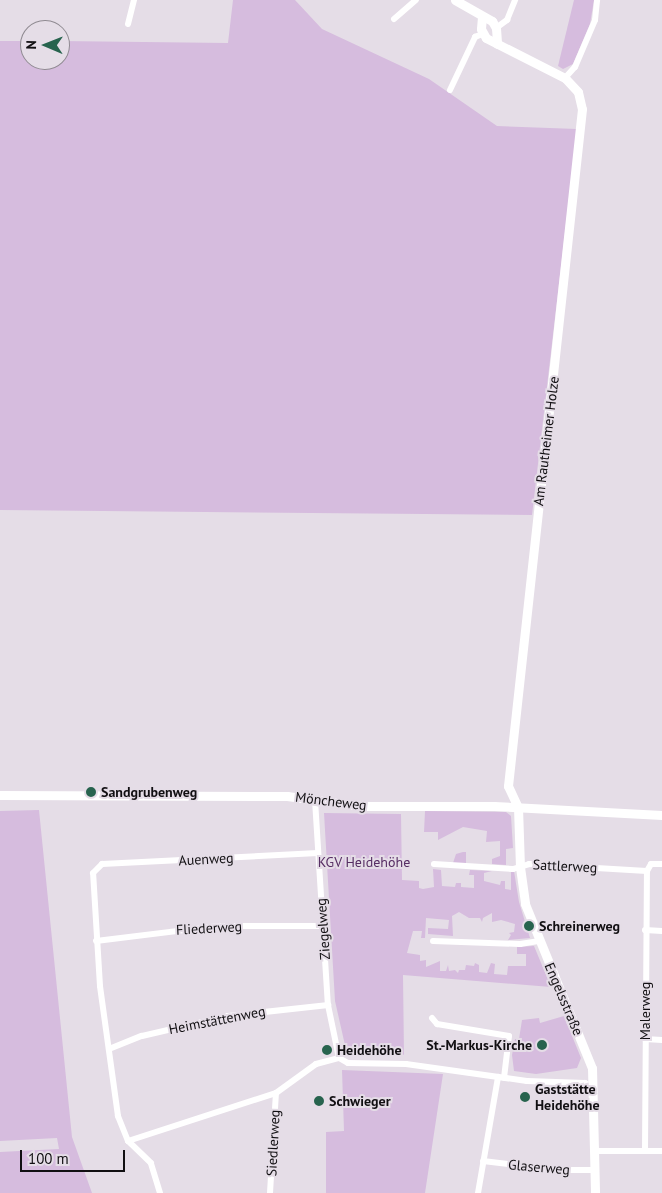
<!DOCTYPE html>
<html>
<head>
<meta charset="utf-8">
<style>
  body { margin:0 }
  #map { position:relative; width:662px; height:1193px; overflow:hidden; background:#e5dde7; font-family:"PT Sans",sans-serif }
  div>[style] { position:absolute }
  .green>* { inset:0; background:#d6bcde }
  .street>* { height:6px; margin:-3px; padding:0 3px; transform-origin:3px; border-radius:3px; background:#fff }
  .secondary>* { height:9px; margin:-4.5px; padding:0 4.5px; transform-origin:4.5px; border-radius:4.5px; background:#fff }
  .dots>* { width:14px; height:14px; translate:-50% -50%; box-sizing:border-box; border:2px solid #e5dde7; border-radius:50% }
  span { translate:-50% -50%; white-space:nowrap; text-align:center; line-height:1.15; -webkit-text-stroke:4px #e5dde7; paint-order:stroke }
  .street-label { font-size:14px; color:#110f12 }
  .poi-label { font-size:14px; color:#110f12; font-weight:700 }
  .left { translate:0 -50%; text-align:left }
  .right { translate:-100% -50%; text-align:right }
  .park-label { font-size:14px; color:#572e64 }
  .north { position:absolute; left:20px; top:20px; width:50px; height:50px; box-sizing:border-box; background:#e5dde7; border:1px solid #908b92; border-radius:50%; rotate:271deg; font-size:14px; font-weight:700; line-height:20px; text-align:center; color:#110f12 }
  .north::after { content:''; display:block; margin:auto; width:18px; height:22px; background:#27634e; clip-path:polygon(50% 0,100% 100%,50% 72%,0 100%) }
  .scale { position:absolute; left:20px; top:1150px; width:105px; height:22px; box-sizing:border-box; border:2px solid #110f12; border-top:0; padding-left:6px; font-size:15px; line-height:18px; white-space:nowrap; color:#110f12; -webkit-text-stroke:4px #e5dde7; paint-order:stroke }
</style>
</head>
<body>
<div id="map">
  <div class="green">
    <i style="clip-path:polygon(233px 0,295px 0,322px 29px,429px 79px,497px 126px,577px 129px,532px 515px,0 510px,0 41px,30px 41px,30px 60px,60px 60px,60px 41px,228px 43px)"></i>
    <i style="clip-path:polygon(574px 0,594px 0,590px 24px,573px 64px,563px 69px,558px 66px)"></i>
    <i style="clip-path:polygon(39px 810px,72px 1137px,92px 1193px,0 1193px,0 1152px,59px 1149px,57px 1138px,0 1141px,0 811px)"></i>
    <i style="clip-path:polygon(425px 811px,506px 812px,511px 816px,513px 848px,506px 849px,506px 865px,492px 864px,492px 859px,500px 856px,500px 841px,486px 842px,487px 831px,463px 827px,438px 840px,438px 832px,424px 832px)"></i>
    <i style="clip-path:polygon(324px 813px,401px 814px,402px 880px,419px 881px,419px 888px,423px 889px,434px 887px,433px 869px,441px 870px,442px 886px,455px 887px,456px 883px,461px 883px,461px 887px,474px 888px,474px 875px,469px 875px,470px 870px,492px 871px,484px 873px,484px 881px,500px 885px,501px 881px,505px 881px,505px 889px,511px 890px,511px 871px,514px 871px,519px 902px,530px 938px,508px 940px,511px 935px,509px 933px,514px 932px,515px 924px,501px 920px,492px 922px,492px 913px,483px 918px,482px 922px,480px 918px,469px 918px,459px 912px,452px 916px,453px 936px,428px 934px,428px 928px,448px 929px,449px 920px,426px 918px,425px 938px,421px 938px,422px 931px,413px 931px,407px 953px,420px 955px,420px 961px,426px 960px,426px 967px,440px 961px,440px 971px,446px 971px,448px 965px,449px 971px,455px 970px,458px 973px,459px 970px,465px 970px,466px 965px,474px 966px,475px 963px,479px 965px,479px 972px,487px 973px,491px 963px,495px 964px,494px 974px,507px 975px,508px 966px,526px 966px,526px 954px,517px 954px,517px 947px,534px 946px,551px 987px,403px 975px,404px 1055px,347px 1054px,335px 1001px)"></i>
    <i style="clip-path:polygon(463px 852px,466px 852px,466px 864px,453px 863px,456px 854px)"></i>
    <i style="clip-path:polygon(564px 1016px,581px 1058px,577px 1068px,536px 1074px,514px 1071px,512px 1055px,515px 1039px,519px 1039px,522px 1020px,539px 1018px,540px 1023px)"></i>
    <i style="clip-path:polygon(342px 1070px,443px 1074px,425px 1193px,326px 1193px,326px 1132px,344px 1131px)"></i>
  </div>
  <div class="street">
    <i style="left:394px;top:19px;width:29px;rotate:-41deg"></i>
    <i style="left:128px;top:24px;width:25px;rotate:-76deg"></i>
    <i style="left:496px;top:28px;width:14px;rotate:-36deg"></i>
    <i style="left:507px;top:20px;width:22px;rotate:-68deg"></i>
    <i style="left:565px;top:78px;width:15px;rotate:-48deg"></i>
    <i style="left:575px;top:67px;width:51px;rotate:-66.9deg"></i>
    <i style="left:595px;top:20px;width:20px;rotate:-84deg"></i>
    <i style="left:450px;top:90px;width:59px;rotate:-64.7deg"></i>
    <i style="left:475px;top:37px;width:8px;rotate:-23deg"></i>
    <i style="left:315px;top:800px;width:205px;rotate:86.4deg"></i>
    <i style="left:328px;top:1005px;width:54px;rotate:78.3deg"></i>
    <i style="left:434px;top:864px;width:79px;rotate:3.6deg"></i>
    <i style="left:513px;top:869px;width:17px;rotate:-17deg"></i>
    <i style="left:529px;top:864px;width:118px;rotate:3.4deg"></i>
    <i style="left:647px;top:871px;width:8px;rotate:-60deg"></i>
    <i style="left:651px;top:864px;width:11px"></i>
    <i style="left:645px;top:930px;width:17px;rotate:3deg"></i>
    <i style="left:96px;top:941px;width:124px;rotate:-7deg"></i>
    <i style="left:219px;top:926px;width:105px"></i>
    <i style="left:433px;top:941px;width:87px;rotate:2deg"></i>
    <i style="left:520px;top:944px;width:20px;rotate:-9deg"></i>
    <i style="left:432px;top:1018px;width:8px;rotate:50deg"></i>
    <i style="left:437px;top:1024px;width:73px;rotate:9.5deg"></i>
    <i style="left:509px;top:1036px;width:42px;rotate:96.8deg"></i>
    <i style="left:645px;top:1039px;width:17px;rotate:3deg"></i>
    <i style="left:109px;top:1049px;width:35px;rotate:-22deg"></i>
    <i style="left:142px;top:1036px;width:88px;rotate:-13.1deg"></i>
    <i style="left:228px;top:1016px;width:101px;rotate:-6.3deg"></i>
    <i style="left:339px;top:1058px;width:10px;rotate:29deg"></i>
    <i style="left:348px;top:1063px;width:58px;rotate:1deg"></i>
    <i style="left:406px;top:1064px;width:122px;rotate:8deg"></i>
    <i style="left:527px;top:1081px;width:58px;rotate:2deg"></i>
    <i style="left:585px;top:1083px;width:9px;rotate:32deg"></i>
    <i style="left:128px;top:1141px;width:156px;rotate:-18deg"></i>
    <i style="left:276px;top:1093px;width:49px;rotate:-35.9deg"></i>
    <i style="left:316px;top:1064px;width:24px;rotate:-15deg"></i>
    <i style="left:595px;top:1151px;width:67px"></i>
    <i style="left:645px;top:1151px;width:280px;rotate:-89.6deg"></i>
    <i style="left:483px;top:1161px;width:75px;rotate:6.9deg"></i>
    <i style="left:557px;top:1170px;width:38px"></i>
    <i style="left:160px;top:1193px;width:31px;rotate:-107deg"></i>
    <i style="left:151px;top:1163px;width:32px;rotate:-136deg"></i>
    <i style="left:128px;top:1141px;width:27px;rotate:-112deg"></i>
    <i style="left:118px;top:1116px;width:131px;rotate:-97.9deg"></i>
    <i style="left:100px;top:986px;width:113px;rotate:-93.5deg"></i>
    <i style="left:93px;top:873px;width:13px;rotate:-45deg"></i>
    <i style="left:102px;top:864px;width:216px;rotate:-2.9deg"></i>
    <i style="left:270px;top:1193px;width:100px;rotate:-86.6deg"></i>
    <i style="left:478px;top:1193px;width:118px;rotate:-80.2deg"></i>
  </div>
  <div class="secondary">
    <i style="left:455px;top:0;width:43px;rotate:29.6deg"></i>
    <i style="left:492px;top:21px;width:8px;rotate:60deg"></i>
    <i style="left:496px;top:28px;width:16px;rotate:86deg"></i>
    <i style="left:482px;top:17px;width:12px;rotate:95deg"></i>
    <i style="left:481px;top:29px;width:10px;rotate:61deg"></i>
    <i style="left:486px;top:38px;width:89px;rotate:26.9deg"></i>
    <i style="left:565px;top:78px;width:19px;rotate:47deg"></i>
    <i style="left:578px;top:92px;width:17px;rotate:77deg"></i>
    <i style="left:582px;top:109px;width:681px;rotate:96.24deg"></i>
    <i style="left:508px;top:786px;width:23px;rotate:65deg"></i>
    <i style="left:518px;top:807px;width:60px;rotate:88.1deg"></i>
    <i style="left:520px;top:867px;width:37px;rotate:82deg"></i>
    <i style="left:525px;top:904px;width:177px;rotate:67.8deg"></i>
    <i style="left:592px;top:1068px;width:125px;rotate:88.6deg"></i>
    <i style="left:0;top:795px;width:287px;rotate:0.2deg"></i>
    <i style="left:287px;top:796px;width:76px;rotate:7.6deg"></i>
    <i style="left:362px;top:806px;width:132px"></i>
    <i style="left:494px;top:806px;width:168px;rotate:3.1deg"></i>
  </div>
  <div class="dots">
    <i style="left:91px;top:792px;background:#27634e"></i>
    <i style="left:529px;top:926px;background:#27634e"></i>
    <i style="left:542px;top:1045px;background:#27634e"></i>
    <i style="left:327px;top:1050px;background:#27634e"></i>
    <i style="left:525px;top:1097px;background:#27634e"></i>
    <i style="left:319px;top:1101px;background:#27634e"></i>
  </div>
  <div class="street-label">
    <span style="left:546px;top:441px;rotate:-83deg">Am Rautheimer Holze</span>
    <span style="left:331px;top:801px;rotate:7deg">Möncheweg</span>
    <span style="left:206px;top:859px;rotate:-3deg">Auenweg</span>
    <span style="left:565px;top:866px;rotate:3deg">Sattlerweg</span>
    <span style="left:209px;top:928px;rotate:-3deg">Fliederweg</span>
    <span style="left:323px;top:929px;rotate:-94deg">Ziegelweg</span>
    <span style="left:564px;top:999px;rotate:67deg">Engelsstraße</span>
    <span style="left:645px;top:1011px;rotate:-90deg">Malerweg</span>
    <span style="left:217px;top:1020px;rotate:-11deg">Heimstättenweg</span>
    <span style="left:273px;top:1143px;rotate:-87deg">Siedlerweg</span>
    <span style="left:539px;top:1167px;rotate:5deg">Glaserweg</span>
  </div>
  <div class="poi-label">
    <span class="left" style="left:101px;top:792px">Sandgrubenweg</span>
    <span class="left" style="left:539px;top:926px">Schreinerweg</span>
    <span class="right" style="left:532px;top:1045px">St.-Markus-Kirche</span>
    <span class="left" style="left:337px;top:1050px">Heidehöhe</span>
    <span class="left" style="left:535px;top:1097px">Gaststätte<br>Heidehöhe</span>
    <span class="left" style="left:329px;top:1101px">Schwieger</span>
  </div>
  <div class="park-label">
    <span style="left:364px;top:862px">KGV Heidehöhe</span>
  </div>
  <div class="north">N</div>
  <div class="scale">100 m</div>
</div>
</body>
</html>
